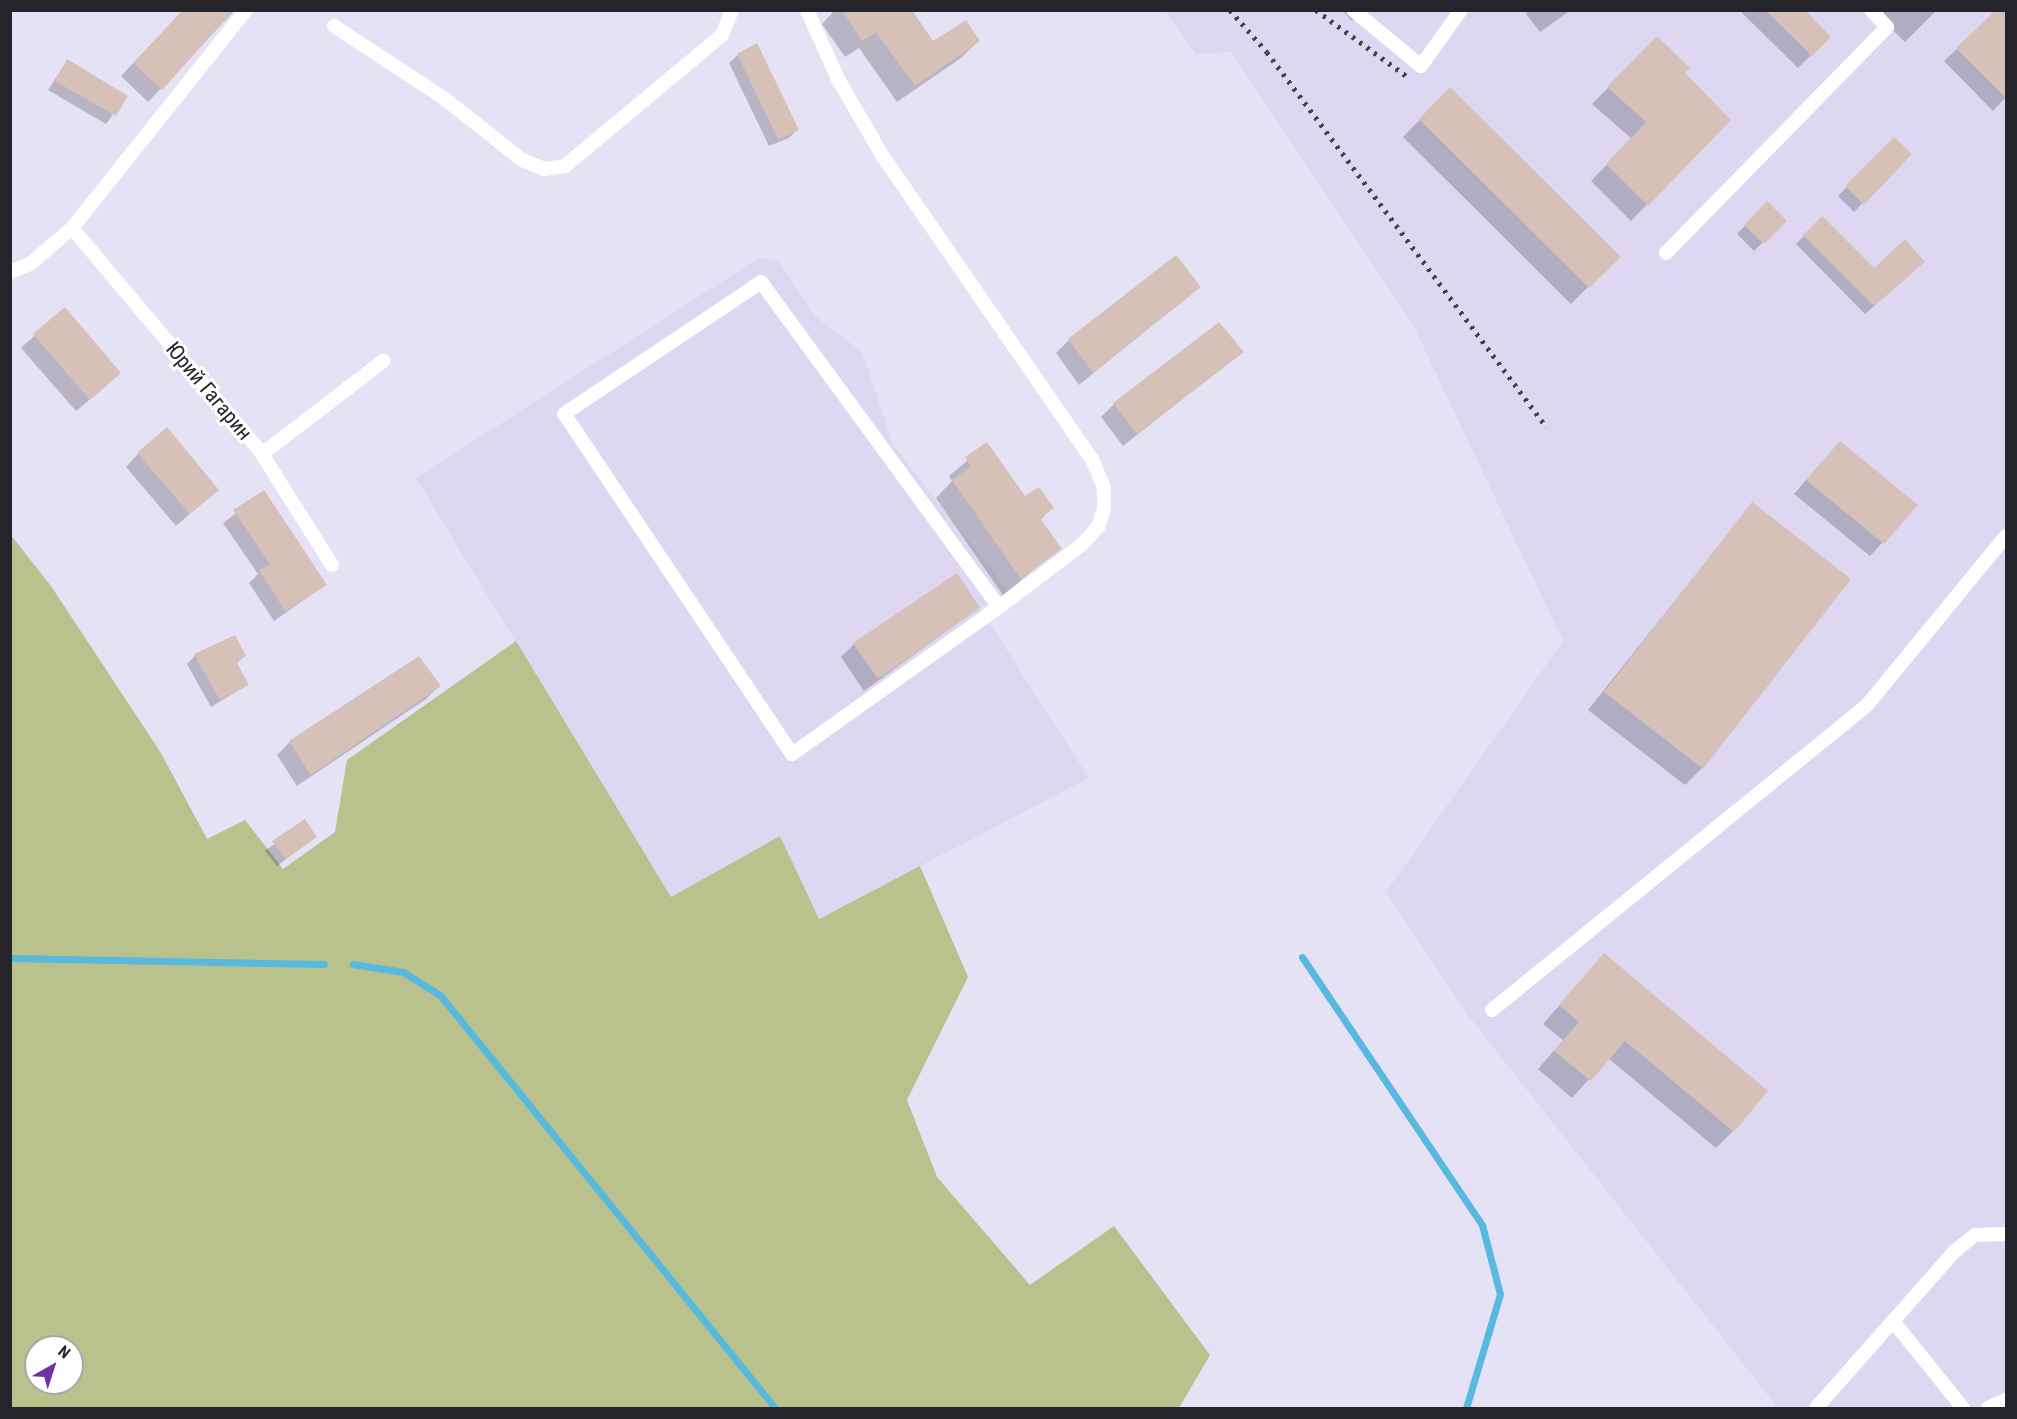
<!DOCTYPE html>
<html>
<head>
<meta charset="utf-8">
<style>
  body { margin:0 }
  #map { position:relative; width:2017px; height:1419px; overflow:hidden; background:#e6e2f6; font-family:"Roboto Condensed",sans-serif }
  div>[style] { position:absolute }
  .built>* { inset:0; background:#ddd7f2 }
  .green>* { inset:0; background:#b9c28d }
  .shadow>* { inset:0; background:#0003 }
  .stream>* { height:7px; margin:-3.5px; padding:0 3.5px; transform-origin:3.5px; border-radius:3.5px; background:#58b8de }
  .building>* { inset:0; background:#d5c1b7 }
  .service>* { height:14px; margin:-7px; padding:0 7px; transform-origin:7px; border-radius:7px; background:#fff }
  .rail>* { height:4.5px; margin-top:-2.25px; transform-origin:0; background:repeating-linear-gradient(90deg,#46434d 0 3px,transparent 0 9px) }
  span { translate:-50% -50%; white-space:nowrap; text-align:center; line-height:1.15; -webkit-text-stroke:6px #fff; paint-order:stroke }
  .street-label { font-size:21px; color:#26242b }
  .frame { position:absolute; inset:0; border:12px solid #26242b; pointer-events:none }
  .north { position:absolute; left:24px; top:1335px; width:60px; height:60px; box-sizing:border-box; background:#fff; border:2px solid #a8a7aa; border-radius:50%; rotate:39deg; font-size:16px; font-weight:700; line-height:24px; text-align:center; color:#26242b }
  .north::after { content:''; display:block; margin:auto; width:21px; height:27px; background:#7031a6; clip-path:polygon(50% 0,100% 100%,50% 72%,0 100%) }
</style>
</head>
<body>
<div id="map">
  <div class="built">
    <i style="clip-path:polygon(1165px 11px,2006px 11px,2006px 1408px,1778px 1408px,1471px 1019px,1386px 892px,1563px 641px,1413px 325px,1231px 52px,1196px 54px)"></i>
    <i style="clip-path:polygon(759px 258px,779px 262px,815px 316px,862px 352px,893px 445px,1009px 592px,980px 608px,1089px 778px,818px 919px,780px 836px,671px 897px,416px 478px)"></i>
  </div>
  <div class="green">
    <i style="clip-path:polygon(evenodd,10px 534px,51px 586px,161px 753px,207px 839px,245px 820px,283px 869px,335px 832px,347px 760px,516px 641px,671px 897px,780px 836px,819px 919px,920px 866px,968px 977px,907px 1100px,937px 1177px,1030px 1285px,1114px 1226px,1210px 1355px,1179px 1408px,11px 1408px,10px 534px,36px 1347px,72px 1347px,72px 1383px,36px 1383px,36px 1347px)"></i>
  </div>
  <div class="shadow">
    <i style="clip-path:polygon(184px 10px,235px 10px,148px 102px,121px 76px)"></i>
    <i style="clip-path:polygon(835px 10px,912px 10px,932px 43px,978px 41px,961px 58px,897px 102px,859px 48px,845px 57px,822px 24px)"></i>
    <i style="clip-path:polygon(1342px 10px,1363px 10px,1352px 21px)"></i>
    <i style="clip-path:polygon(1529px 10px,1571px 10px,1540px 32px,1526px 14px)"></i>
    <i style="clip-path:polygon(1739px 10px,1803px 10px,1829px 37px,1798px 68px)"></i>
    <i style="clip-path:polygon(1872px 10px,1937px 10px,1905px 42px)"></i>
    <i style="clip-path:polygon(1657px 38px,1682px 73px,1729px 120px,1631px 221px,1591px 181px,1632px 139px,1592px 104px)"></i>
    <i style="clip-path:polygon(1957px 49px,2006px 97px,1993px 111px,1944px 61px)"></i>
    <i style="clip-path:polygon(738px 55px,797px 130px,789px 138px,769px 146px,729px 63px)"></i>
    <i style="clip-path:polygon(67px 61px,126px 96px,106px 124px,48px 90px)"></i>
    <i style="clip-path:polygon(1450px 89px,1618px 257px,1571px 304px,1403px 137px)"></i>
    <i style="clip-path:polygon(1894px 139px,1910px 154px,1854px 212px,1838px 196px)"></i>
    <i style="clip-path:polygon(1767px 204px,1784px 221px,1754px 251px,1737px 234px)"></i>
    <i style="clip-path:polygon(1822px 218px,1874px 270px,1915px 270px,1865px 314px,1796px 244px)"></i>
    <i style="clip-path:polygon(1199px 287px,1079px 385px,1056px 353px,1069px 340px)"></i>
    <i style="clip-path:polygon(34px 336px,106px 386px,76px 411px,21px 348px)"></i>
    <i style="clip-path:polygon(1242px 352px,1123px 446px,1101px 417px,1114px 404px)"></i>
    <i style="clip-path:polygon(987px 444px,1025px 498px,1052px 508px,1040px 520px,1060px 548px,1003px 595px,936px 498px,952px 481px,949px 476px)"></i>
    <i style="clip-path:polygon(138px 454px,217px 490px,176px 526px,126px 467px)"></i>
    <i style="clip-path:polygon(1827px 456px,1916px 505px,1870px 556px,1794px 494px)"></i>
    <i style="clip-path:polygon(264px 492px,325px 585px,274px 621px,249px 583px,258px 574px,223px 523px)"></i>
    <i style="clip-path:polygon(1752px 504px,1702px 768px,1685px 785px,1588px 710px)"></i>
    <i style="clip-path:polygon(957px 575px,978px 608px,864px 691px,841px 657px,854px 644px)"></i>
    <i style="clip-path:polygon(195px 656px,244px 656px,236px 664px,247px 685px,211px 707px,187px 664px)"></i>
    <i style="clip-path:polygon(439px 686px,426px 699px,297px 786px,277px 755px,290px 742px)"></i>
    <i style="clip-path:polygon(304px 821px,315px 837px,277px 866px,265px 851px)"></i>
    <i style="clip-path:polygon(1604px 955px,1733px 1131px,1716px 1148px,1608px 1058px,1572px 1098px,1538px 1069px,1563px 1040px,1543px 1024px)"></i>
  </div>
  <div class="stream">
    <i style="left:1302px;top:957px;width:323px;rotate:56.1deg"></i>
    <i style="left:1482px;top:1225px;width:71px;rotate:75.4deg"></i>
    <i style="left:1500px;top:1294px;width:119px;rotate:106.6deg"></i>
    <i style="left:10px;top:958px;width:314px;rotate:1.1deg"></i>
    <i style="left:353px;top:964px;width:51px;rotate:9.1deg"></i>
    <i style="left:403px;top:972px;width:44px;rotate:31.9deg"></i>
    <i style="left:440px;top:995px;width:532px;rotate:50.95deg"></i>
  </div>
  <div class="building">
    <i style="clip-path:polygon(183px 10px,234px 10px,162px 90px,133px 63px)"></i>
    <i style="clip-path:polygon(842px 10px,912px 10px,933px 41px,966px 20px,980px 41px,915px 86px,876px 32px,862px 41px)"></i>
    <i style="clip-path:polygon(1765px 10px,1805px 10px,1831px 37px,1812px 56px)"></i>
    <i style="clip-path:polygon(1996px 10px,2007px 10px,2007px 99px,1956px 48px)"></i>
    <i style="clip-path:polygon(1657px 36px,1690px 68px,1685px 73px,1731px 120px,1648px 206px,1606px 164px,1646px 122px,1607px 87px)"></i>
    <i style="clip-path:polygon(757px 43px,799px 130px,778px 139px,737px 54px)"></i>
    <i style="clip-path:polygon(67px 59px,128px 96px,116px 116px,55px 81px)"></i>
    <i style="clip-path:polygon(1450px 87px,1621px 257px,1589px 288px,1419px 119px)"></i>
    <i style="clip-path:polygon(1894px 137px,1912px 154px,1864px 205px,1845px 186px)"></i>
    <i style="clip-path:polygon(1767px 201px,1787px 221px,1764px 244px,1744px 225px)"></i>
    <i style="clip-path:polygon(1822px 216px,1874px 268px,1905px 239px,1925px 262px,1874px 306px,1803px 235px)"></i>
    <i style="clip-path:polygon(1176px 255px,1201px 287px,1093px 373px,1068px 339px)"></i>
    <i style="clip-path:polygon(65px 307px,121px 373px,90px 400px,33px 334px)"></i>
    <i style="clip-path:polygon(1219px 322px,1244px 352px,1137px 434px,1113px 403px)"></i>
    <i style="clip-path:polygon(167px 427px,219px 490px,190px 514px,137px 453px)"></i>
    <i style="clip-path:polygon(1840px 441px,1918px 505px,1884px 544px,1806px 480px)"></i>
    <i style="clip-path:polygon(987px 442px,1025px 496px,1039px 487px,1054px 508px,1040px 518px,1062px 549px,1021px 579px,952px 480px,971px 466px,965px 457px)"></i>
    <i style="clip-path:polygon(264px 490px,327px 585px,285px 611px,259px 570px,270px 564px,233px 510px)"></i>
    <i style="clip-path:polygon(1752px 502px,1851px 579px,1703px 769px,1604px 692px)"></i>
    <i style="clip-path:polygon(957px 573px,980px 608px,878px 679px,853px 643px)"></i>
    <i style="clip-path:polygon(235px 635px,246px 656px,236px 661px,249px 685px,220px 700px,194px 654px)"></i>
    <i style="clip-path:polygon(419px 656px,441px 686px,311px 775px,289px 741px)"></i>
    <i style="clip-path:polygon(305px 819px,317px 837px,286px 859px,272px 841px)"></i>
    <i style="clip-path:polygon(1604px 953px,1768px 1091px,1734px 1132px,1625px 1041px,1591px 1081px,1554px 1051px,1579px 1022px,1559px 1005px)"></i>
  </div>
  <div class="service">
    <i style="left:807px;top:10px;width:76px;rotate:65.8deg"></i>
    <i style="left:838px;top:79px;width:88px;rotate:59.9deg"></i>
    <i style="left:882px;top:155px;width:372px;rotate:55.4deg"></i>
    <i style="left:1093px;top:461px;width:29px;rotate:68deg"></i>
    <i style="left:1104px;top:488px;width:21px;rotate:90deg"></i>
    <i style="left:1104px;top:509px;width:19px;rotate:108deg"></i>
    <i style="left:1098px;top:527px;width:26px;rotate:133deg"></i>
    <i style="left:1080px;top:546px;width:101px;rotate:143deg"></i>
    <i style="left:999px;top:607px;width:254px;rotate:144.6deg"></i>
    <i style="left:792px;top:754px;width:409px;rotate:-123.8deg"></i>
    <i style="left:564px;top:414px;width:237px;rotate:-33.8deg"></i>
    <i style="left:761px;top:282px;width:403px;rotate:53.8deg"></i>
    <i style="left:1353px;top:10px;width:88px;rotate:39.5deg"></i>
    <i style="left:1421px;top:66px;width:69px;rotate:-54.5deg"></i>
    <i style="left:334px;top:26px;width:133px;rotate:33.3deg"></i>
    <i style="left:445px;top:99px;width:98px;rotate:38.4deg"></i>
    <i style="left:522px;top:160px;width:24px;rotate:22deg"></i>
    <i style="left:544px;top:169px;width:21px;rotate:-8deg"></i>
    <i style="left:565px;top:166px;width:204px;rotate:-39.8deg"></i>
    <i style="left:722px;top:35px;width:27px;rotate:-68deg"></i>
    <i style="left:72px;top:228px;width:295px;rotate:49.9deg"></i>
    <i style="left:262px;top:454px;width:131px;rotate:57.8deg"></i>
    <i style="left:1666px;top:253px;width:316px;rotate:-45.6deg"></i>
    <i style="left:1887px;top:27px;width:23px;rotate:-133deg"></i>
    <i style="left:10px;top:272px;width:22px;rotate:-22deg"></i>
    <i style="left:30px;top:264px;width:55px;rotate:-40.6deg"></i>
    <i style="left:72px;top:228px;width:279px;rotate:-51.4deg"></i>
    <i style="left:262px;top:454px;width:153px;rotate:-37.5deg"></i>
    <i style="left:1492px;top:1010px;width:485px;rotate:-39.1deg"></i>
    <i style="left:1868px;top:704px;width:217px;rotate:-50.6deg"></i>
    <i style="left:1893px;top:1321px;width:112px;rotate:51.2deg"></i>
    <i style="left:1816px;top:1408px;width:210px;rotate:-48.5deg"></i>
    <i style="left:1955px;top:1251px;width:26px;rotate:-39deg"></i>
    <i style="left:1975px;top:1235px;width:31px;rotate:-2deg"></i>
    <i style="left:1988px;top:1408px;width:20px;rotate:-24deg"></i>
  </div>
  <div class="rail">
    <i style="left:1230px;top:10px;width:56px;rotate:48.6deg"></i>
    <i style="left:1267px;top:52px;width:468px;rotate:53.3deg"></i>
    <i style="left:1316px;top:10px;width:114px;rotate:36.1deg"></i>
  </div>
  <div class="street-label">
    <span style="left:209px;top:391px;rotate:50deg">Юрий Гагарин</span>
  </div>
  <div class="frame"></div>
  <div class="north">N</div>
</div>
</body>
</html>
